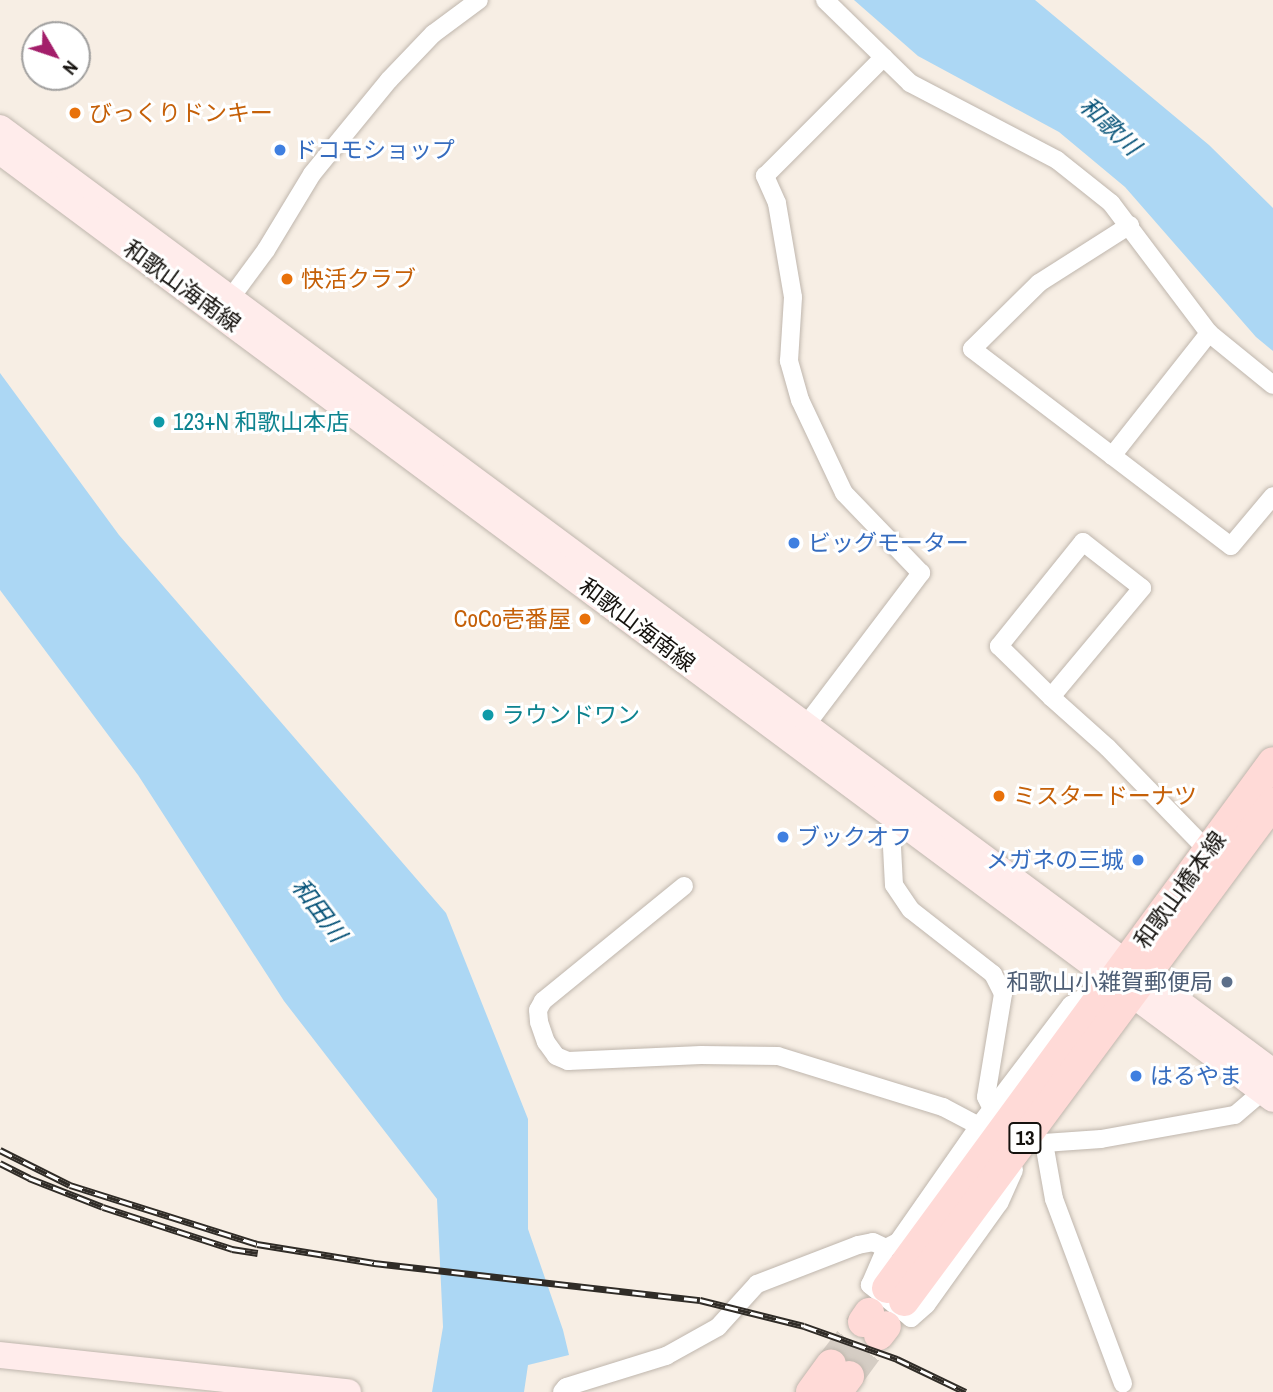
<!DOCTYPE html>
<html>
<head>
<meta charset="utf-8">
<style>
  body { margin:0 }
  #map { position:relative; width:1273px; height:1392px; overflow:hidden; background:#f7eee4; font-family:"Archivo Narrow","Noto Sans JP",sans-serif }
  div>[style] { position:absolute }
  .water>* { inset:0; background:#acd7f4 }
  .primary-tunnel>* { height:30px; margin-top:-15px; transform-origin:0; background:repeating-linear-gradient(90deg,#d5cdc4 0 30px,transparent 0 45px) }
  .roads { filter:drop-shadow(0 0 2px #bfb6ad) drop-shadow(0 0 2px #bfb6ad) }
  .street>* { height:18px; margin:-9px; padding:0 9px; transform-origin:9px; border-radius:9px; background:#fff }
  .secondary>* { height:26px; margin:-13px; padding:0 13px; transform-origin:13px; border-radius:13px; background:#ffeceb }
  .primary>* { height:30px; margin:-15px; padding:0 15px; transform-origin:15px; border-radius:15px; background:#ffdad7 }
  .rail>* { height:7px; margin-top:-3.5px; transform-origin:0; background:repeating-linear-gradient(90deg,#fff 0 13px,#302c27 0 26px); box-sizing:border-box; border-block:2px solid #302c27 }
  .dots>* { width:19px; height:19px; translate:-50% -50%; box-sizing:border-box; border:4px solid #fff; border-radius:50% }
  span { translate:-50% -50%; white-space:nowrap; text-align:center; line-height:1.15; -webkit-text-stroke:6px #fff; paint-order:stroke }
  .shield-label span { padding:2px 5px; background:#fff; border:2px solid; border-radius:5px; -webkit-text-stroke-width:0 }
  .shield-label { font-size:21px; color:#15120e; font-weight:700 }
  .food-label { font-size:23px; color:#c56008 }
  .left { translate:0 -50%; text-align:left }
  .right { translate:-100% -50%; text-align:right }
  .shop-label { font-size:23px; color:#366cbe }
  .street-label { font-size:23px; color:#15120e }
  .culture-label { font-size:23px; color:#0d838f }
  .service-label { font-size:23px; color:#4e5e75 }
  .water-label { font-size:24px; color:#045177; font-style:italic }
  .north { position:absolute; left:21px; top:21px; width:70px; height:70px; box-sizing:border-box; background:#fff; border:2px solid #a1a09f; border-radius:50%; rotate:129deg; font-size:19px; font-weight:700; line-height:28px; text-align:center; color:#15120e }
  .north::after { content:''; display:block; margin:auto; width:24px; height:32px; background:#a31e6a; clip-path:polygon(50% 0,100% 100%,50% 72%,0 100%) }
</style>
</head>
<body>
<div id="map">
  <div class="water">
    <i style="clip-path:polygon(854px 0,1035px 0,1209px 145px,1273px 208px,1273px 351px,1256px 337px,1125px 187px,1059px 132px,918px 56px)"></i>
    <i style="clip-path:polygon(0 373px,119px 535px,446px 913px,528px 1119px,528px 1229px,563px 1330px,569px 1355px,528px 1365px,524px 1392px,432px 1392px,443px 1327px,437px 1199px,284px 1001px,138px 775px,0 590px)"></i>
  </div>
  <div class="primary-tunnel">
    <i style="left:831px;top:1364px;width:53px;rotate:-52.7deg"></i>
    <i style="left:849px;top:1376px;width:51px;rotate:-53.8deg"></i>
  </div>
  <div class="roads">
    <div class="street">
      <i style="left:825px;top:0;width:119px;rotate:44.3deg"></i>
      <i style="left:910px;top:83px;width:166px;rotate:27.6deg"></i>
      <i style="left:1057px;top:160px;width:69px;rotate:38.5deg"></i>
      <i style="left:1111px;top:203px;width:163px;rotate:53deg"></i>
      <i style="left:1209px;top:333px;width:82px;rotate:39.1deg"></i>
      <i style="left:1130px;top:225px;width:108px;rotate:147.5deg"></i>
      <i style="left:1039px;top:283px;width:94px;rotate:135.4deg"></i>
      <i style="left:972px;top:349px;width:325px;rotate:37.3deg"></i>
      <i style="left:1231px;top:546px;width:65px;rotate:-50deg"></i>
      <i style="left:224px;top:307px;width:71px;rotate:-53.6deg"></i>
      <i style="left:266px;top:250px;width:89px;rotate:-58.8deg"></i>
      <i style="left:312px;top:174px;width:122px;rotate:-50.7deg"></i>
      <i style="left:389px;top:80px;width:64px;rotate:-46.3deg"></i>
      <i style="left:433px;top:34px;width:57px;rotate:-36.5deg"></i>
      <i style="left:1112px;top:456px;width:157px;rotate:-51.7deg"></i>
      <i style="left:1051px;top:697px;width:142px;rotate:-50.1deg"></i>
      <i style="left:1142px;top:588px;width:75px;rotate:-142.1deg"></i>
      <i style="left:1083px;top:542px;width:134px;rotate:128.9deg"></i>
      <i style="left:999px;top:646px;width:73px;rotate:44.4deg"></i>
      <i style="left:1051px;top:697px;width:76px;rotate:41.8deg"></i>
      <i style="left:1108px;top:748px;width:144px;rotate:45.8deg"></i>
      <i style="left:800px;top:733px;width:201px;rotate:-52.9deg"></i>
      <i style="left:921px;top:573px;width:111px;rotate:-133.9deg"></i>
      <i style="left:844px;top:493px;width:103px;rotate:-115.3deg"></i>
      <i style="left:800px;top:400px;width:41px;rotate:-105.8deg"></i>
      <i style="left:789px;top:361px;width:64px;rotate:-86.4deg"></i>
      <i style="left:793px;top:297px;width:95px;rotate:-99.7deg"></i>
      <i style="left:777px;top:203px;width:30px;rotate:-114deg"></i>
      <i style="left:765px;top:176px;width:168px;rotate:-45deg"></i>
      <i style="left:903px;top:811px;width:21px;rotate:125deg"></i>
      <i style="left:891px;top:828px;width:57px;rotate:87deg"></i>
      <i style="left:894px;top:885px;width:30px;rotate:56deg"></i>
      <i style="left:911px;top:910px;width:104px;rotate:38deg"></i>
      <i style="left:993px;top:974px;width:22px;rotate:63deg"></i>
      <i style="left:1003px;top:994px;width:104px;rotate:99.4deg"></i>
      <i style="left:986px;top:1097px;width:13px;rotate:63deg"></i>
      <i style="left:684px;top:886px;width:182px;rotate:140.8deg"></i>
      <i style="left:543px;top:1001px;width:10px;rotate:119deg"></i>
      <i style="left:538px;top:1010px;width:12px;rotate:85deg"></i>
      <i style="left:539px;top:1022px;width:21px;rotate:71deg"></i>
      <i style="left:546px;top:1042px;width:17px;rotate:54deg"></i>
      <i style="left:556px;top:1056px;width:13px;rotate:23deg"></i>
      <i style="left:568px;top:1061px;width:133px;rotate:-2.6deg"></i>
      <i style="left:701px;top:1055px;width:77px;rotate:0.7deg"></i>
      <i style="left:778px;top:1056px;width:173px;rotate:17.2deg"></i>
      <i style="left:943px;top:1107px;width:41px;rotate:27.8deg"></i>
      <i style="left:1037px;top:1139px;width:8px;rotate:30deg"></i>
      <i style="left:1044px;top:1143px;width:57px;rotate:79.9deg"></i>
      <i style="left:1054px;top:1199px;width:197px;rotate:69.5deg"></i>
      <i style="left:1044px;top:1143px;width:57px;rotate:-4deg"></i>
      <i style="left:1101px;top:1139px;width:136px;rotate:-10.2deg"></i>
      <i style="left:1235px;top:1115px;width:48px;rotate:-40.7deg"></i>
      <i style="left:1014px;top:1170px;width:36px;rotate:114deg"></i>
      <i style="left:999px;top:1203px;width:125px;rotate:125.6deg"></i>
      <i style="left:926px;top:1305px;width:20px;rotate:139deg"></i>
      <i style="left:911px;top:1318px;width:53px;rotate:-141.2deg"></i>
      <i style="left:870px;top:1285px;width:40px;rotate:-66.6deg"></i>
      <i style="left:886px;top:1248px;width:13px;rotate:-27deg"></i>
      <i style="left:898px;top:1242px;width:141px;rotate:-55.1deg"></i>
      <i style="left:979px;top:1126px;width:152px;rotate:-52.8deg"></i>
      <i style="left:1071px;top:1005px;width:34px;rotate:-30deg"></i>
      <i style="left:562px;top:1392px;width:6px;rotate:-51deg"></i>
      <i style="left:566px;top:1387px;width:105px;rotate:-17.2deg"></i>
      <i style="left:666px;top:1356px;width:60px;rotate:-29.1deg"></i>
      <i style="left:718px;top:1327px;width:58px;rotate:-47.8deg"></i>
      <i style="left:757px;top:1284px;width:108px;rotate:-21.1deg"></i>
      <i style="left:858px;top:1245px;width:15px;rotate:-11deg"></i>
      <i style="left:873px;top:1242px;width:14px;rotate:25deg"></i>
    </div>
    <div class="secondary">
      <i style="left:0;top:128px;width:1585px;rotate:36.56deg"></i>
      <i style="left:0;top:151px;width:1587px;rotate:36.67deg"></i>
      <i style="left:0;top:1355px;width:350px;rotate:6.1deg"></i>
    </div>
    <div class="primary">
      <i style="left:887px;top:1288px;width:652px;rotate:-53.73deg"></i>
      <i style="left:904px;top:1301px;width:620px;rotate:-53.46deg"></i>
      <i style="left:863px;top:1322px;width:11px;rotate:-56deg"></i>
      <i style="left:879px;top:1335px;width:11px;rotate:-52deg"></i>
      <i style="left:811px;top:1392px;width:34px;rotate:-54deg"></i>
      <i style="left:837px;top:1392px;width:20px;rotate:-53deg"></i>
    </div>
  </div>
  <div class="rail">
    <i style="left:0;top:1150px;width:78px;rotate:26.6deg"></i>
    <i style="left:70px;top:1185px;width:196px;rotate:17.5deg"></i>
    <i style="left:257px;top:1244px;width:119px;rotate:9.2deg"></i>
    <i style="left:374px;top:1263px;width:328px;rotate:6.5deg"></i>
    <i style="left:700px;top:1300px;width:107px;rotate:14deg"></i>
    <i style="left:804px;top:1326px;width:99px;rotate:19.5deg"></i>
    <i style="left:897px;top:1359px;width:76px;rotate:25.6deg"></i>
    <i style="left:0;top:1163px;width:33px;rotate:27deg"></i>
    <i style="left:29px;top:1178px;width:79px;rotate:21.4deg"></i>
    <i style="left:103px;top:1207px;width:136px;rotate:18deg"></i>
    <i style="left:232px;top:1249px;width:26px;rotate:9deg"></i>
  </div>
  <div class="dots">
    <i style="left:75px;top:113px;background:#e8710a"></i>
    <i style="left:280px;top:150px;background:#3f7fe0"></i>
    <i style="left:287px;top:279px;background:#e8710a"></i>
    <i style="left:159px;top:422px;background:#0f9aa8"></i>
    <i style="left:794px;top:543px;background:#3f7fe0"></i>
    <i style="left:585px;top:619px;background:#e8710a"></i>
    <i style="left:488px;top:715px;background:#0f9aa8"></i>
    <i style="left:999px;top:796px;background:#e8710a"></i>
    <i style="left:783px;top:837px;background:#3f7fe0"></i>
    <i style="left:1138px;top:860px;background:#3f7fe0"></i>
    <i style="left:1227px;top:982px;background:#5c6f8a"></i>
    <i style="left:1136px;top:1076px;background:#3f7fe0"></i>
  </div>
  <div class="shield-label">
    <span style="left:1025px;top:1138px">13</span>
  </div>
  <div class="food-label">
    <span class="left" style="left:89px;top:113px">びっくりドンキー</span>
    <span class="left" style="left:301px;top:279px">快活クラブ</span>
    <span class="right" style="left:571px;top:619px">CoCo壱番屋</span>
    <span class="left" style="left:1013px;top:796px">ミスタードーナツ</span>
  </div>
  <div class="shop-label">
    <span class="left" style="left:294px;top:150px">ドコモショップ</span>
    <span class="left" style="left:808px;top:543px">ビッグモーター</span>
    <span class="left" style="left:797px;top:837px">ブックオフ</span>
    <span class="right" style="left:1124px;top:860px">メガネの三城</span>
    <span class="left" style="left:1150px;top:1076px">はるやま</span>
  </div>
  <div class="street-label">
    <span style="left:182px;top:286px;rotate:36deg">和歌山海南線</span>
    <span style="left:637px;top:625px;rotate:37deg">和歌山海南線</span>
    <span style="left:1180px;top:890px;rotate:-54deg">和歌山橋本線</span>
  </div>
  <div class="culture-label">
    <span class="left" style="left:173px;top:422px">123+N 和歌山本店</span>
    <span class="left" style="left:502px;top:715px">ラウンドワン</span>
  </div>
  <div class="service-label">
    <span class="right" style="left:1213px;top:982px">和歌山小雑賀郵便局</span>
  </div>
  <div class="water-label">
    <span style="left:1110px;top:126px;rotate:43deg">和歌川</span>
    <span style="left:319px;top:910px;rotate:53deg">和田川</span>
  </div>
  <div class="north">N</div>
</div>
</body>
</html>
